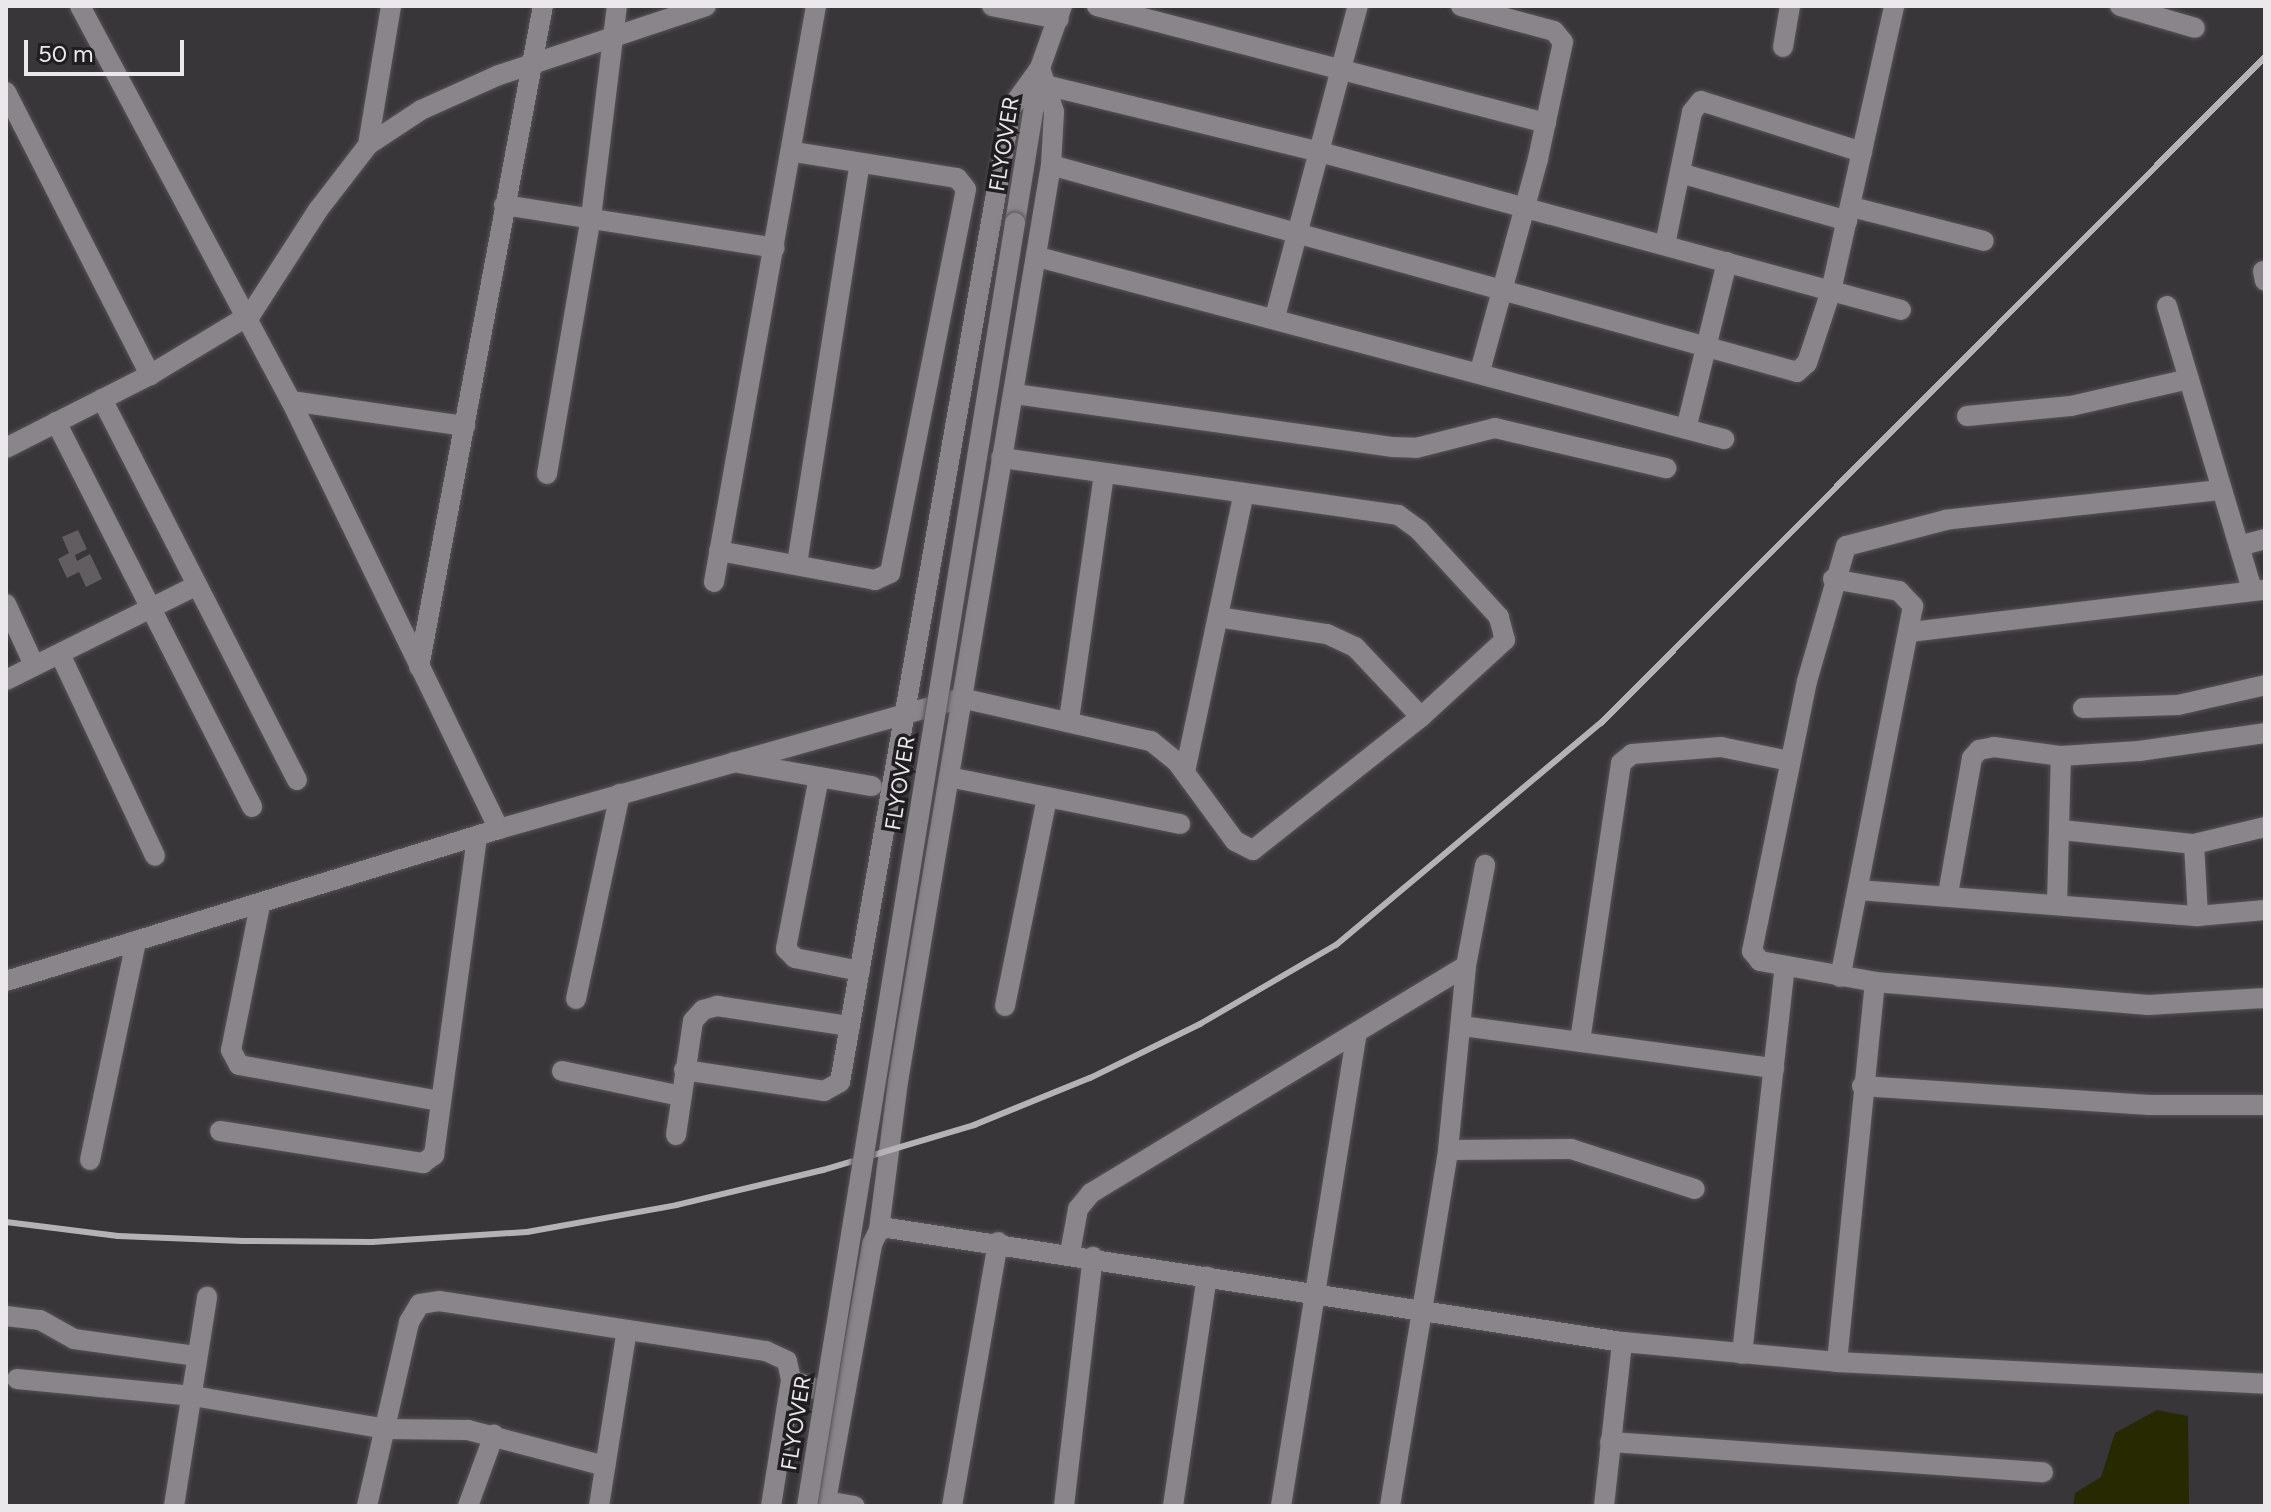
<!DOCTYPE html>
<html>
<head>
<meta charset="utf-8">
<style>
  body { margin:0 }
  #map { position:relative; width:2271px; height:1512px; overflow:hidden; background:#39363a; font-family:Figtree,sans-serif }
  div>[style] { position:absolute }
  .water>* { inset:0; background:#272900 }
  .building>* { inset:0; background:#615d61 }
  .roads { filter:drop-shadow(0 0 2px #565256) drop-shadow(0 0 2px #565256) }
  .minor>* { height:20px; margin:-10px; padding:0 10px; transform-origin:10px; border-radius:10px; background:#8a858a }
  .secondary>* { height:20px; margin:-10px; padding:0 10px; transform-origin:10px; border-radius:10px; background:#8a858a }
  .rail>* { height:6px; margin:-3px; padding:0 3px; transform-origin:3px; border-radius:3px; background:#b5b2b6 }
  .bridges { filter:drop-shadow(0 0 2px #565256) drop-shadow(0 0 2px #565256) }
  .secondary-bridge>* { height:20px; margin:-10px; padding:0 10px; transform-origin:10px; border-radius:10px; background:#8a858a }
  span { translate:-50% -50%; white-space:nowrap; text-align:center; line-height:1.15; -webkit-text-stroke:7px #201e20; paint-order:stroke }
  .street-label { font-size:22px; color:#ebe8eb }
  .frame { position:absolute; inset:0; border:8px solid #ebe8eb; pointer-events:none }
  .scale { position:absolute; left:24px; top:40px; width:160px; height:36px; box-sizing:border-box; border:4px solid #ebe8eb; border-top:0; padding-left:10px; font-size:24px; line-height:28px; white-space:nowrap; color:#ebe8eb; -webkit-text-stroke:6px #201e20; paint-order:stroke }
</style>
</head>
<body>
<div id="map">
  <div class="water">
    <i style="clip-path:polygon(2157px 1410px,2188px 1416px,2189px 1506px,2073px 1506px,2075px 1493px,2101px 1477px,2115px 1433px)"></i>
  </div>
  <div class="building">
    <i style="clip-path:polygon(78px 530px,87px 549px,75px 555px,77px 561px,90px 554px,102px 579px,86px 587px,79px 572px,67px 578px,58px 559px,69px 553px,62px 537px)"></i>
  </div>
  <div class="roads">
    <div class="minor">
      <i style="left:80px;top:6px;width:448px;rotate:61.9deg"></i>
      <i style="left:291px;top:401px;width:476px;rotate:64.1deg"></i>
      <i style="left:992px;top:6px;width:68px;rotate:11deg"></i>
      <i style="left:1097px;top:6px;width:464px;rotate:14.6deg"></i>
      <i style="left:1461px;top:6px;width:96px;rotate:15deg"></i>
      <i style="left:1554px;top:31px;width:14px;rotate:51deg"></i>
      <i style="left:1563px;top:42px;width:120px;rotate:102.1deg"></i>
      <i style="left:1538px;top:159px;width:220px;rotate:105.3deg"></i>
      <i style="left:2120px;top:6px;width:78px;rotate:16.3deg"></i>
      <i style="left:1783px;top:47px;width:42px;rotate:-80.3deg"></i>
      <i style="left:1049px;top:86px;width:279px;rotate:13.7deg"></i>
      <i style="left:1320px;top:152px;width:602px;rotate:15.21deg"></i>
      <i style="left:6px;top:92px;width:318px;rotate:63deg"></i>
      <i style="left:368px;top:145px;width:141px;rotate:-80.6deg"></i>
      <i style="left:1051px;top:165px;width:774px;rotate:15.51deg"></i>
      <i style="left:1797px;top:372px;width:13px;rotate:-42deg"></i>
      <i style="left:1807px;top:363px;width:76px;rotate:-71.6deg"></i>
      <i style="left:1831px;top:291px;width:292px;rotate:-77.5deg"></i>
      <i style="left:1680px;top:173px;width:174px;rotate:16deg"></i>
      <i style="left:504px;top:205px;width:274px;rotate:9deg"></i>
      <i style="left:1852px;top:207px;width:136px;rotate:14.4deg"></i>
      <i style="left:1665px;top:245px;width:136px;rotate:-78.5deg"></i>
      <i style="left:1692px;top:112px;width:14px;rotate:-51deg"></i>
      <i style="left:1701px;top:101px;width:169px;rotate:17.6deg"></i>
      <i style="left:1038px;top:257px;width:710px;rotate:14.86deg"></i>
      <i style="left:2263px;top:271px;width:10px;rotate:79deg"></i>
      <i style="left:2167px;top:306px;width:296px;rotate:73.3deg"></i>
      <i style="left:1275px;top:317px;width:322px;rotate:-75.1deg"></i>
      <i style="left:1015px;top:394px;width:382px;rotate:8deg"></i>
      <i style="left:1393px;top:447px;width:23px;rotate:2deg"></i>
      <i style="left:1416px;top:448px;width:81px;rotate:-14.2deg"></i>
      <i style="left:1495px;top:428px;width:176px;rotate:13.2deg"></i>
      <i style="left:102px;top:399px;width:428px;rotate:62.9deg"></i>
      <i style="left:291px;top:401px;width:176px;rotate:8.2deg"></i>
      <i style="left:1967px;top:416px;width:104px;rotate:-5.5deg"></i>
      <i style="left:2071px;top:406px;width:121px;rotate:-12.9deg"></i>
      <i style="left:56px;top:422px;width:432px;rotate:63deg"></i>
      <i style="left:1686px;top:429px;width:172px;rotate:-76.2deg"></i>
      <i style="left:6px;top:448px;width:161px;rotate:-26.9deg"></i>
      <i style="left:150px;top:375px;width:118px;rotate:-31.1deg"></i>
      <i style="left:251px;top:314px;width:124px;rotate:-57.2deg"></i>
      <i style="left:318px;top:210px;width:82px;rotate:-52.4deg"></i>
      <i style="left:368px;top:145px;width:64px;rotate:-33.4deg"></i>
      <i style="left:421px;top:110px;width:85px;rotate:-24.2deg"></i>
      <i style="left:499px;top:75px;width:218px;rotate:-18.4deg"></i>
      <i style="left:547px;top:474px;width:261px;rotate:-80.3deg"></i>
      <i style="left:591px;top:217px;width:213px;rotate:-83deg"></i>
      <i style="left:2220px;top:490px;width:276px;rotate:173.8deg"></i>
      <i style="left:1946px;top:520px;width:103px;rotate:165.4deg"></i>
      <i style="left:1846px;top:546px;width:141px;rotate:106.1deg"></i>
      <i style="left:1807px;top:681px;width:276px;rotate:101.5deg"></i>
      <i style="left:1752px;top:951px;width:13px;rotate:51deg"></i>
      <i style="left:1760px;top:961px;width:117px;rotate:10.3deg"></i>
      <i style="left:1875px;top:982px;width:274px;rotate:4.8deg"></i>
      <i style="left:2148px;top:1005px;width:117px;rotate:-3.4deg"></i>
      <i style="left:2239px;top:546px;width:27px;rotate:-15deg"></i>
      <i style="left:719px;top:551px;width:159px;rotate:10.5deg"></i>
      <i style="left:875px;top:580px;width:17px;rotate:-25deg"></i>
      <i style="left:890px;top:573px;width:391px;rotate:-78.8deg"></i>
      <i style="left:966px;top:189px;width:14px;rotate:-129deg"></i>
      <i style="left:957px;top:178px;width:165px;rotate:-170.9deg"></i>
      <i style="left:797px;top:564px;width:406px;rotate:-81.1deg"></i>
      <i style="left:1833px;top:579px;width:67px;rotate:10.3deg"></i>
      <i style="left:1899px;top:591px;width:21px;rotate:47deg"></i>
      <i style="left:1913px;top:606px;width:378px;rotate:101.1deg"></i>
      <i style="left:714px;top:582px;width:585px;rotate:-79.96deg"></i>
      <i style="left:6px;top:604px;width:67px;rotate:65.3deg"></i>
      <i style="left:1218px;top:617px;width:110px;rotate:8.9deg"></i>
      <i style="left:1327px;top:634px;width:31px;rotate:25deg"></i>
      <i style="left:1355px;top:647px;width:96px;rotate:46.7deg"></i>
      <i style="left:1911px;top:632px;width:356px;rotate:-6.8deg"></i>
      <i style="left:60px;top:654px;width:223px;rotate:64.8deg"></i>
      <i style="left:419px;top:667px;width:673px;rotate:-79.38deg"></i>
      <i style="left:6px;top:680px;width:213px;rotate:-26.4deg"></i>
      <i style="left:2083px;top:708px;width:95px;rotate:-1.8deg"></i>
      <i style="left:2178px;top:705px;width:89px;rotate:-12.9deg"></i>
      <i style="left:1069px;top:720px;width:249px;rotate:-81.9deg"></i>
      <i style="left:734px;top:762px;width:140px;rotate:9.9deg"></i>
      <i style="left:1185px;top:772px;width:285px;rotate:-78.1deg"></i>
      <i style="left:819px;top:777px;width:175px;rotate:100.9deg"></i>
      <i style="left:786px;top:949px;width:13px;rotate:45deg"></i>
      <i style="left:795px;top:958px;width:66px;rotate:11.3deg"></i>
      <i style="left:949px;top:777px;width:236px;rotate:11.5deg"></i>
      <i style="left:2062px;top:830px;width:133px;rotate:6.1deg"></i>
      <i style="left:2194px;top:844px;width:73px;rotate:-13.5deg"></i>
      <i style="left:2194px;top:844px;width:72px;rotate:86.8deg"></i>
      <i style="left:1858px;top:890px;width:341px;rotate:4.4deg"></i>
      <i style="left:2198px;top:916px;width:67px;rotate:-5.1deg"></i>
      <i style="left:1948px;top:894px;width:138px;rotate:-80deg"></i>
      <i style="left:1972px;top:758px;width:11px;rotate:-49deg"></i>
      <i style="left:1979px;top:750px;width:15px;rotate:-11deg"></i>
      <i style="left:1994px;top:747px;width:68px;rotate:7.7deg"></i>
      <i style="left:2061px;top:756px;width:78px;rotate:-3.7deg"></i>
      <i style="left:2139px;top:751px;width:127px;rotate:-8.1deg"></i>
      <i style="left:260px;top:905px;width:148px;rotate:101.3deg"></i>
      <i style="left:231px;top:1050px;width:17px;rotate:62deg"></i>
      <i style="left:239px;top:1065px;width:203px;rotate:10.2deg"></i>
      <i style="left:2057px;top:905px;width:149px;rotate:-88.5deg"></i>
      <i style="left:6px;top:981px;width:516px;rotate:-17.14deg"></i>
      <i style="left:499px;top:829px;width:480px;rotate:-15.8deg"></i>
      <i style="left:961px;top:698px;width:195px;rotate:12.8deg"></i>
      <i style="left:1151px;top:741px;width:33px;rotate:39deg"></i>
      <i style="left:1177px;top:762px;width:98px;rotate:53.7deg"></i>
      <i style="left:1235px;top:841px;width:20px;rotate:27deg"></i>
      <i style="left:1253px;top:850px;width:214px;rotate:-38.4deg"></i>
      <i style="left:1421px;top:717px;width:114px;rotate:-42.5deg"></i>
      <i style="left:1505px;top:640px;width:24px;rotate:-105deg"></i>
      <i style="left:1499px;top:617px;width:118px;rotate:-132.6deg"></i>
      <i style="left:1419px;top:530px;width:26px;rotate:-144deg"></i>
      <i style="left:1398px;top:515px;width:401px;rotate:-171.8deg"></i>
      <i style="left:576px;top:999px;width:210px;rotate:-77.9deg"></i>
      <i style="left:1005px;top:1006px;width:213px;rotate:-78.6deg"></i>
      <i style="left:1462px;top:1026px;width:315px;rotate:7.7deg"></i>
      <i style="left:1580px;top:1041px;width:281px;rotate:-81.6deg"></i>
      <i style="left:1621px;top:763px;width:14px;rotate:-39deg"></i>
      <i style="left:1632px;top:754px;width:89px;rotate:-4.5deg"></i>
      <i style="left:1721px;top:747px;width:70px;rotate:11.5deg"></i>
      <i style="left:684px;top:1070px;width:142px;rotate:8.5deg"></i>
      <i style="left:824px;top:1091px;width:18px;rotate:-29deg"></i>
      <i style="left:840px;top:1082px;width:989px;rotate:-80.04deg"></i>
      <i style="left:1011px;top:108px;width:49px;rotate:-54.1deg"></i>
      <i style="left:1040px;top:68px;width:46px;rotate:72.3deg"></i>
      <i style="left:1054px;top:112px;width:53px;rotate:93.2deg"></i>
      <i style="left:1051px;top:165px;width:929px;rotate:99.48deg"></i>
      <i style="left:898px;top:1081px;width:150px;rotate:97.3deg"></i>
      <i style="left:562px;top:1071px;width:122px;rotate:11.9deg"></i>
      <i style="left:1862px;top:1086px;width:288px;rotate:3.8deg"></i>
      <i style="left:2149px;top:1105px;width:116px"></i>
      <i style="left:220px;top:1131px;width:206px;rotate:9deg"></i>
      <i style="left:423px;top:1163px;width:14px;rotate:-36deg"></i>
      <i style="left:434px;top:1155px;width:321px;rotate:-82.3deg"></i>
      <i style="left:676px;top:1135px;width:115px;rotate:-81.5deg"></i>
      <i style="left:693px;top:1021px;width:15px;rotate:-48deg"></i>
      <i style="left:703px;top:1010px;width:15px;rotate:-16deg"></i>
      <i style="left:717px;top:1006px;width:134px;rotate:8.6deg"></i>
      <i style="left:1448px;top:1150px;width:123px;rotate:-0.5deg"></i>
      <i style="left:1571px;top:1149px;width:130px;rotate:17.9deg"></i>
      <i style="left:90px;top:1160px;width:224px;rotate:-78.1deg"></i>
      <i style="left:1070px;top:1253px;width:45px;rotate:-79.7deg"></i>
      <i style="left:1078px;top:1209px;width:21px;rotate:-51deg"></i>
      <i style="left:1091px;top:1193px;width:438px;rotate:-31.2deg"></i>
      <i style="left:6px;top:1316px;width:34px;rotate:7deg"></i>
      <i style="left:40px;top:1320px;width:39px;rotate:29deg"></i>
      <i style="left:74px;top:1339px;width:124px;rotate:7.9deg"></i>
      <i style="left:1742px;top:1354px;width:389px;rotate:-83.7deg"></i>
      <i style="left:1837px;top:1362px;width:382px;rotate:-84.3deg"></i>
      <i style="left:17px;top:1379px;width:177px;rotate:5.5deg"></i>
      <i style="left:193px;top:1396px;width:197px;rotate:9.7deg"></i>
      <i style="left:387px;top:1429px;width:81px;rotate:0.7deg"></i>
      <i style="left:468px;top:1430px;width:142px;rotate:14.7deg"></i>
      <i style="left:791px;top:1380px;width:52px;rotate:20.2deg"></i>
      <i style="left:1610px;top:1442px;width:434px;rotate:4deg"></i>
      <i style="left:826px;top:1501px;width:29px;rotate:10deg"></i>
      <i style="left:174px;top:1506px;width:212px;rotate:-81deg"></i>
      <i style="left:367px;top:1506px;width:189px;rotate:-77.1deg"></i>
      <i style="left:409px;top:1322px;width:21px;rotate:-59deg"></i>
      <i style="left:420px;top:1304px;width:19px;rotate:-9deg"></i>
      <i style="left:439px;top:1301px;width:331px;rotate:8.7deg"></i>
      <i style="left:766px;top:1351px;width:23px;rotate:25deg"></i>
      <i style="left:787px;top:1361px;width:19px;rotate:78deg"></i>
      <i style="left:791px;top:1380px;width:128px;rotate:99deg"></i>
      <i style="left:468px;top:1506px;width:76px;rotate:-69.9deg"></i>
      <i style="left:599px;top:1506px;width:178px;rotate:-81deg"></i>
      <i style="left:825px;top:1506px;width:266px;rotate:-79.8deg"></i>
      <i style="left:872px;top:1244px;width:16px;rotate:-63deg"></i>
      <i style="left:879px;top:1230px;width:9px;rotate:-13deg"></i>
      <i style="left:888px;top:1228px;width:743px;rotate:8.83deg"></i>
      <i style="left:1622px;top:1342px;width:216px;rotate:5.3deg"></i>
      <i style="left:1837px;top:1362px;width:429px;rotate:2.9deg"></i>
      <i style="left:952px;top:1506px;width:268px;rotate:-80.1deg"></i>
      <i style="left:1064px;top:1506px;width:251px;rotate:-83.4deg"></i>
      <i style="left:1173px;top:1506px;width:232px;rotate:-81.6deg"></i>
      <i style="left:1281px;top:1506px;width:476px;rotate:-80.9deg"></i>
      <i style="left:1390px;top:1506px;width:361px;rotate:-80.7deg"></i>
      <i style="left:1448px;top:1150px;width:185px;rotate:-84.4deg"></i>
      <i style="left:1466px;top:966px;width:103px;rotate:-79.3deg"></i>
      <i style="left:1604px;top:1506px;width:165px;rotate:-83.7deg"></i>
    </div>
    <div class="secondary">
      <i style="left:1015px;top:223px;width:157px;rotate:-80.8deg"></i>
      <i style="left:1040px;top:68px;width:66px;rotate:-70.5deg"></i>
    </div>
  </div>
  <div class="rail">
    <i style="left:6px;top:1222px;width:113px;rotate:7.1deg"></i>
    <i style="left:118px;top:1236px;width:125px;rotate:2.3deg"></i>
    <i style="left:243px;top:1241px;width:129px;rotate:0.4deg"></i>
    <i style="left:372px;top:1242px;width:155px;rotate:-3.7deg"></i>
    <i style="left:527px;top:1232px;width:152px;rotate:-10.2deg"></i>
    <i style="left:677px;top:1205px;width:150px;rotate:-13.5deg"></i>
    <i style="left:823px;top:1170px;width:158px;rotate:-16.6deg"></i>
    <i style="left:974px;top:1125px;width:125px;rotate:-22.1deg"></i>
    <i style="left:1090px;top:1078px;width:123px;rotate:-26.1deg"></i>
    <i style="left:1200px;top:1024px;width:157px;rotate:-30.2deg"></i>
    <i style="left:1336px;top:945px;width:346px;rotate:-40deg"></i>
    <i style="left:1601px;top:723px;width:940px;rotate:-45.09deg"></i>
  </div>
  <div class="bridges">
    <div class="secondary-bridge">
      <i style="left:807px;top:1506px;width:1300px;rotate:-80.79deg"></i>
    </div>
  </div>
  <div class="street-label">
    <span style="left:1004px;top:144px;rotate:-81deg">FLYOVER</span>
    <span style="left:900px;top:783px;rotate:-81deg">FLYOVER</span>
    <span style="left:796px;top:1423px;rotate:-81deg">FLYOVER</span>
  </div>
  <div class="frame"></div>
  <div class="scale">50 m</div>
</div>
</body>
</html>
